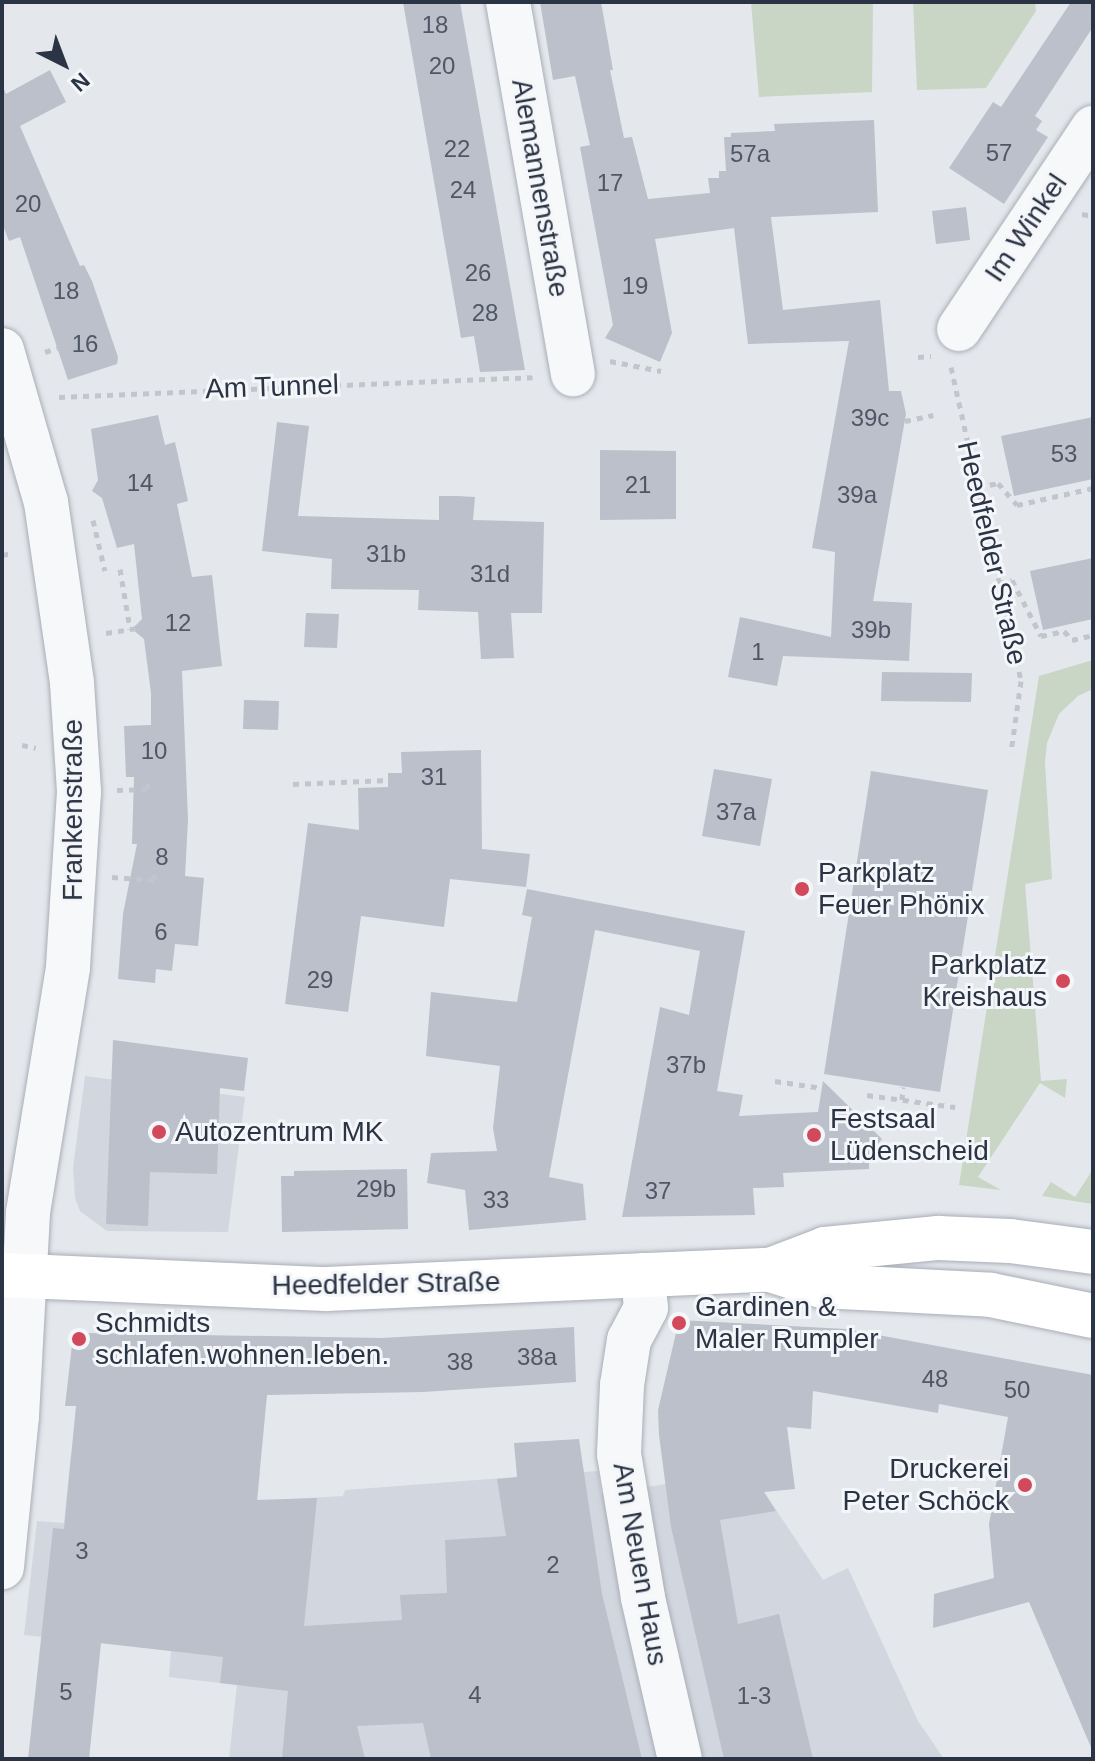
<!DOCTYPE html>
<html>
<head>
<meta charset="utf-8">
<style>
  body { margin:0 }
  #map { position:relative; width:1095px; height:1761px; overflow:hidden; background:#e4e7ec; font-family:Helvetica,sans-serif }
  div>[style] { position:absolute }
  .built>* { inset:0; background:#d2d6de }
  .green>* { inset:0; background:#c9d6c5 }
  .building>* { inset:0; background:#bbc0ca }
  .path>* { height:5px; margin-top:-2.5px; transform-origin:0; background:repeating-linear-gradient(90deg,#c2c5cb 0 6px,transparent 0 12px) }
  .roads { filter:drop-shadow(0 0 2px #a9aeb7) drop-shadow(0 0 2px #a9aeb7) }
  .minor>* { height:44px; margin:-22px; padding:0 22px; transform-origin:22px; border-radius:22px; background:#f7f8fa }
  .secondary>* { height:44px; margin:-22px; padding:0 22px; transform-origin:22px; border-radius:22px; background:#fff }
  .dots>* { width:22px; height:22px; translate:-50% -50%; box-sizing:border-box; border:4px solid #f4f6f9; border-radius:50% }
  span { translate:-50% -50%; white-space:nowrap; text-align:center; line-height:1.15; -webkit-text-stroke:6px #f4f6f9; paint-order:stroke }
  .number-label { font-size:24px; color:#4f5766 }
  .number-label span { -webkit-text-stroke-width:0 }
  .street-label { font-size:28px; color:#2b3445 }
  .poi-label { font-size:28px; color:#2b3445 }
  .left { translate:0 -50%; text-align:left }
  .right { translate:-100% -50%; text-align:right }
  .frame { position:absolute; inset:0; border:4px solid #2b3445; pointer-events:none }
  .north { position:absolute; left:24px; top:24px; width:80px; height:80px; -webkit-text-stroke:6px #f4f6f9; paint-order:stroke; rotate:138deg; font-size:22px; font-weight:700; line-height:32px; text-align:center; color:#2b3445 }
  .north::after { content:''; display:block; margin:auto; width:28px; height:36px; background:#2b3445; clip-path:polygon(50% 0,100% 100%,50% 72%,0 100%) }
</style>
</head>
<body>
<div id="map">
  <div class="built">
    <i style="clip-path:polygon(85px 1076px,245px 1097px,228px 1232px,107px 1231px,80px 1211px,75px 1198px,73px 1168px)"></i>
    <i style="clip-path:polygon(71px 1453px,260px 1473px,257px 1501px,343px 1496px,345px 1490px,598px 1471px,601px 1494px,750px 1471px,823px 1580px,848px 1568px,918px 1721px,944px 1759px,229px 1759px,237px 1685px,169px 1677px,171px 1651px,24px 1635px,37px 1521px,64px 1523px)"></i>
  </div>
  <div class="green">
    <i style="clip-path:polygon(751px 2px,873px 2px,872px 92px,759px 97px)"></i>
    <i style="clip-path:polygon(913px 2px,1035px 2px,1036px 11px,986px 88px,917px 90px)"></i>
    <i style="clip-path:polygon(1093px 660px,1093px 689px,1078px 696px,1059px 714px,1047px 743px,1045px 762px,1052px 879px,1025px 884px,1041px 1081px,1067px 1079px,1065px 1098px,1040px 1083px,978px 1177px,1001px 1190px,959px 1185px,1039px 676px)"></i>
    <i style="clip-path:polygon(1093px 1169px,1093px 1204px,1042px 1196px,1051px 1182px,1075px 1197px)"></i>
  </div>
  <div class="building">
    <i style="clip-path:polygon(403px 2px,460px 2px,525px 370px,480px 372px,474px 336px,461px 338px)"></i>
    <i style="clip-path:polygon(540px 2px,601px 2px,613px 70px,610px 70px,624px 138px,632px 137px,648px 199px,710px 193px,708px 178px,719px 178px,719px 171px,726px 171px,724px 137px,731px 137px,731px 133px,775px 131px,774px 124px,874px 120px,878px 212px,771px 217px,783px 310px,880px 300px,889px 391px,901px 391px,906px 414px,873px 601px,912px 603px,909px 661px,783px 656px,777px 686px,728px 677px,740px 617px,831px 637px,835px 552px,812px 548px,849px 341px,748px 344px,734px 228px,655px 239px,672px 333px,660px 362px,605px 338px,613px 325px,580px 147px,590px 145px,575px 76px,553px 80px)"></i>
    <i style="clip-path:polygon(1071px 2px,1093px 2px,1093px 27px,1035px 116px,1042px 121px,1036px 130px,1048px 137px,1004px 204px,949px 168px,993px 102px,1001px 107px)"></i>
    <i style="clip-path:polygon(50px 70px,66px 102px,20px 126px,80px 266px,84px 265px,92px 281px,118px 357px,117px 364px,68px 380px,20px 237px,9px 241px,2px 223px,2px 85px,6px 94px)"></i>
    <i style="clip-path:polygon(966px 207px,970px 240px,936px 244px,932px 211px)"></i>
    <i style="clip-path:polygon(158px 415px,165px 445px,175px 442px,188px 501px,177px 504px,192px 577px,212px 575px,222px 666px,182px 671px,188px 820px,185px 876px,204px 878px,198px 946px,175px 944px,172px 971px,156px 969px,155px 983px,118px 979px,123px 914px,137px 844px,132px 844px,134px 777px,126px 777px,124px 726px,151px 725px,151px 693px,144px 639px,132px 629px,142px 619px,134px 544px,117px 548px,102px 498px,92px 491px,98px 480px,91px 429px)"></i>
    <i style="clip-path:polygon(1093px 417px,1093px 479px,1014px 496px,1001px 436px)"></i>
    <i style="clip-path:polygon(277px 422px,309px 426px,298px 516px,439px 520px,439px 496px,457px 496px,475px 497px,473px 520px,544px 522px,542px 613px,511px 613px,514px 658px,481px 659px,478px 612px,418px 610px,419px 590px,331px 589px,332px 559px,262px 551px)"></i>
    <i style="clip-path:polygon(600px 450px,676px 451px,676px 519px,600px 520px)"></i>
    <i style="clip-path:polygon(1093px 558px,1093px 619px,1043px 630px,1030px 571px)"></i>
    <i style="clip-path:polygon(306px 613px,339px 614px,337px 648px,304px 647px)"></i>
    <i style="clip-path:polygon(882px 672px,972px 673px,971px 702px,881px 701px)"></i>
    <i style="clip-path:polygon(244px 700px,279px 701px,278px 730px,243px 729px)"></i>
    <i style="clip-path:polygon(481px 750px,482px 849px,530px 854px,526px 887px,450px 879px,444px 927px,361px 916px,348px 1012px,285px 1004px,308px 823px,359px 830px,358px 788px,388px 787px,388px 773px,402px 773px,401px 752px)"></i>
    <i style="clip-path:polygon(714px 769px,772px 779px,760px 846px,702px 836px)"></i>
    <i style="clip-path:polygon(871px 771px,988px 790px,940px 1092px,824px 1074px)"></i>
    <i style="clip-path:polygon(527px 889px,745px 931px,717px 1091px,743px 1095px,739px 1116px,818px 1112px,823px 1081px,882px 1139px,869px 1154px,869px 1169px,783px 1173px,784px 1187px,753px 1188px,755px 1215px,622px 1217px,660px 1007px,689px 1015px,700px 951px,595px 930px,549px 1177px,583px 1184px,586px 1220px,469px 1230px,465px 1190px,427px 1183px,431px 1153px,497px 1151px,493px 1128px,500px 1066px,426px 1056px,431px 992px,517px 1002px,532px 917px,522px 915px)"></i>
    <i style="clip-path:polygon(113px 1040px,248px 1058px,244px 1091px,220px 1088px,217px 1174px,150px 1172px,148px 1226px,106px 1224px)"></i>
    <i style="clip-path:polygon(407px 1169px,408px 1229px,282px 1232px,281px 1176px,294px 1176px,294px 1171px)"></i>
    <i style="clip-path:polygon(679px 1320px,846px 1329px,1093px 1375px,1093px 1752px,1029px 1602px,933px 1628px,934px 1594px,994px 1578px,989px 1524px,1008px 1417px,939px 1404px,938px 1413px,813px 1391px,811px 1429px,787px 1427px,795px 1489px,764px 1492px,776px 1511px,720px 1520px,738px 1624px,779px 1614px,813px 1759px,724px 1759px,671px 1527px,659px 1435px,658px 1410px)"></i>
    <i style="clip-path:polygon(574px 1327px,576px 1382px,423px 1392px,267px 1395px,257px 1500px,317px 1498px,304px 1626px,402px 1620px,400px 1595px,447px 1593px,445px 1540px,506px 1536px,497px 1479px,517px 1477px,514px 1443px,579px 1439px,602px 1594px,642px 1759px,431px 1759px,423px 1723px,357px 1726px,365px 1759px,282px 1759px,288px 1691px,220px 1683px,223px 1657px,101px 1643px,89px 1759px,28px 1759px,53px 1528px,64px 1529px,76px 1406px,65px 1406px,72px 1345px,85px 1333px,382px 1338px)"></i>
  </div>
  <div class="path">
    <i style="left:1082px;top:214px;width:11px;rotate:10deg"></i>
    <i style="left:45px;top:352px;width:13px;rotate:-18deg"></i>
    <i style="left:918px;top:357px;width:13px;rotate:-4deg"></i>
    <i style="left:610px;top:361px;width:52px;rotate:11.1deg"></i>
    <i style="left:951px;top:367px;width:322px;rotate:77.4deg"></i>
    <i style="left:1021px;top:681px;width:72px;rotate:98deg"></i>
    <i style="left:59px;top:397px;width:474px;rotate:-2.4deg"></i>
    <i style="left:905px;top:421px;width:29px;rotate:-12deg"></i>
    <i style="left:978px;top:487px;width:20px;rotate:-11deg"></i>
    <i style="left:998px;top:483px;width:29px;rotate:49deg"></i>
    <i style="left:1017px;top:505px;width:78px;rotate:-12.6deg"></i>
    <i style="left:93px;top:520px;width:52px;rotate:76.8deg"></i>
    <i style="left:2px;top:555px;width:11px;rotate:-10deg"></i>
    <i style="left:120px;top:569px;width:61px;rotate:80.5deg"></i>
    <i style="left:999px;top:583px;width:13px;rotate:-13deg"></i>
    <i style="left:1012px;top:580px;width:63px;rotate:62.6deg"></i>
    <i style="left:1041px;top:636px;width:24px;rotate:-12deg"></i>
    <i style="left:1064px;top:631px;width:12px;rotate:48deg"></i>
    <i style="left:1072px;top:640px;width:22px;rotate:-13deg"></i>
    <i style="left:106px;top:633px;width:31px;rotate:-9deg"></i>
    <i style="left:22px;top:745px;width:14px;rotate:12deg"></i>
    <i style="left:293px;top:784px;width:95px;rotate:-2.4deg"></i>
    <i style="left:117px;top:790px;width:31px;rotate:-2deg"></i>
    <i style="left:148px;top:789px;width:12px;rotate:-95deg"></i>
    <i style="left:112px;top:877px;width:42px;rotate:4.1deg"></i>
    <i style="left:154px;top:880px;width:6px;rotate:-90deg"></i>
    <i style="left:775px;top:1081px;width:48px;rotate:8.5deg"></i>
    <i style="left:867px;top:1095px;width:89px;rotate:7.8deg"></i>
    <i style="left:902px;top:1100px;width:13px;rotate:-86deg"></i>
  </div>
  <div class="roads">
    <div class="minor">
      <i style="left:508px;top:2px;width:378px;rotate:80.1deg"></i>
      <i style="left:959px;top:329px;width:242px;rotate:-56.3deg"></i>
      <i style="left:2px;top:350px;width:158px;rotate:73.9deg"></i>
      <i style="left:46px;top:502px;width:183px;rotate:81.8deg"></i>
      <i style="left:72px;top:683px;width:109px;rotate:86.3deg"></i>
      <i style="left:79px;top:792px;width:176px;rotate:93.6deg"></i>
      <i style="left:68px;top:968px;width:248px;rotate:99.3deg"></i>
      <i style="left:28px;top:1213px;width:203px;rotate:93.1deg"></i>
      <i style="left:17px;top:1416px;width:152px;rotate:95.7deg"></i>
      <i style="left:643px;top:1275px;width:33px;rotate:85deg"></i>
      <i style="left:646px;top:1308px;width:36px;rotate:118deg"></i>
      <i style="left:629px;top:1340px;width:46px;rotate:98.8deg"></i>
      <i style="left:622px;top:1385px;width:69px;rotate:92.5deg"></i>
      <i style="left:619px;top:1454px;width:146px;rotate:80.5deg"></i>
      <i style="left:643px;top:1598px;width:165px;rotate:77.1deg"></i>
    </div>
    <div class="secondary">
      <i style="left:770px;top:1270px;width:59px;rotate:-20.9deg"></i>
      <i style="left:825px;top:1249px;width:114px;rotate:-5.6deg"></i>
      <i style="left:938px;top:1238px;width:72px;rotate:2.4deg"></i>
      <i style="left:1010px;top:1241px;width:84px;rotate:7.5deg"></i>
      <i style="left:2px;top:1275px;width:324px;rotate:2.5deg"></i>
      <i style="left:326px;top:1289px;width:444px;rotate:-2.5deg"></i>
      <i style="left:770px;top:1270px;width:54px;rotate:17.1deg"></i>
      <i style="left:822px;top:1286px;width:169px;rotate:3deg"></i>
      <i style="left:991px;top:1295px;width:104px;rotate:11.6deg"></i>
    </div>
  </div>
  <div class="dots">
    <i style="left:802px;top:889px;background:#d1495b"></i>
    <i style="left:1063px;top:981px;background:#d1495b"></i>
    <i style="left:159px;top:1132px;background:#d1495b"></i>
    <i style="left:814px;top:1135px;background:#d1495b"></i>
    <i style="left:679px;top:1323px;background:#d1495b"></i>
    <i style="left:79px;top:1339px;background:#d1495b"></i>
    <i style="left:1025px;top:1485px;background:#d1495b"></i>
  </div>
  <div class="number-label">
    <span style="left:435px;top:25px">18</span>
    <span style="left:442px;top:66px">20</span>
    <span style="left:457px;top:149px">22</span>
    <span style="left:999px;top:153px">57</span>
    <span style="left:750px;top:154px">57a</span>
    <span style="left:610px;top:183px">17</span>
    <span style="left:463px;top:190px">24</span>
    <span style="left:28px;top:204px">20</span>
    <span style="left:478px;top:273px">26</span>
    <span style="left:635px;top:286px">19</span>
    <span style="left:66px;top:291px">18</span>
    <span style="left:485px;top:313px">28</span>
    <span style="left:85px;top:344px">16</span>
    <span style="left:870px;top:418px">39c</span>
    <span style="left:1064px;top:454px">53</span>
    <span style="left:140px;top:483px">14</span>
    <span style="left:638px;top:485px">21</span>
    <span style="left:857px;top:495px">39a</span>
    <span style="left:386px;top:554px">31b</span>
    <span style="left:490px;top:574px">31d</span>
    <span style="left:178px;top:623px">12</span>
    <span style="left:871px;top:630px">39b</span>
    <span style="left:758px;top:652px">1</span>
    <span style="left:154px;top:751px">10</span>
    <span style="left:434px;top:777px">31</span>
    <span style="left:736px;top:812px">37a</span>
    <span style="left:162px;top:857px">8</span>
    <span style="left:161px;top:932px">6</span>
    <span style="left:320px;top:980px">29</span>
    <span style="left:686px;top:1065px">37b</span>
    <span style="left:376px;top:1189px">29b</span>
    <span style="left:658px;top:1191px">37</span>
    <span style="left:496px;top:1200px">33</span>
    <span style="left:537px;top:1357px">38a</span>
    <span style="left:460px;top:1362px">38</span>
    <span style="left:935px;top:1379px">48</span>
    <span style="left:1017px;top:1390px">50</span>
    <span style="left:82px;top:1551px">3</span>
    <span style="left:553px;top:1565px">2</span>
    <span style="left:66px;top:1692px">5</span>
    <span style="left:475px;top:1695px">4</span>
    <span style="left:754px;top:1696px">1-3</span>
  </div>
  <div class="street-label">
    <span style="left:540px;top:188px;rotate:80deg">Alemannenstraße</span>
    <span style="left:1026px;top:228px;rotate:-56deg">Im Winkel</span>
    <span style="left:272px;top:387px;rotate:-2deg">Am Tunnel</span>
    <span style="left:992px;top:553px;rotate:77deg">Heedfelder Straße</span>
    <span style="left:73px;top:810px;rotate:-90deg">Frankenstraße</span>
    <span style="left:386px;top:1284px;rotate:-1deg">Heedfelder Straße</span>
    <span style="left:640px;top:1564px;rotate:80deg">Am Neuen Haus</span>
  </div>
  <div class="poi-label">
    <span class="left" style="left:818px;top:889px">Parkplatz<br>Feuer Phönix</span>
    <span class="right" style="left:1047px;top:981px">Parkplatz<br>Kreishaus</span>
    <span class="left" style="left:830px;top:1135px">Festsaal<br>Lüdenscheid</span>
    <span class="left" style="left:175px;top:1132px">Autozentrum MK</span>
    <span class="left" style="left:695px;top:1323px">Gardinen &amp;<br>Maler Rumpler</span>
    <span class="left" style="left:95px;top:1339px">Schmidts<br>schlafen.wohnen.leben.</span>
    <span class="right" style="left:1009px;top:1485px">Druckerei<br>Peter Schöck</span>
  </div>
  <div class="frame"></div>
  <div class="north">N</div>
</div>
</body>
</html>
